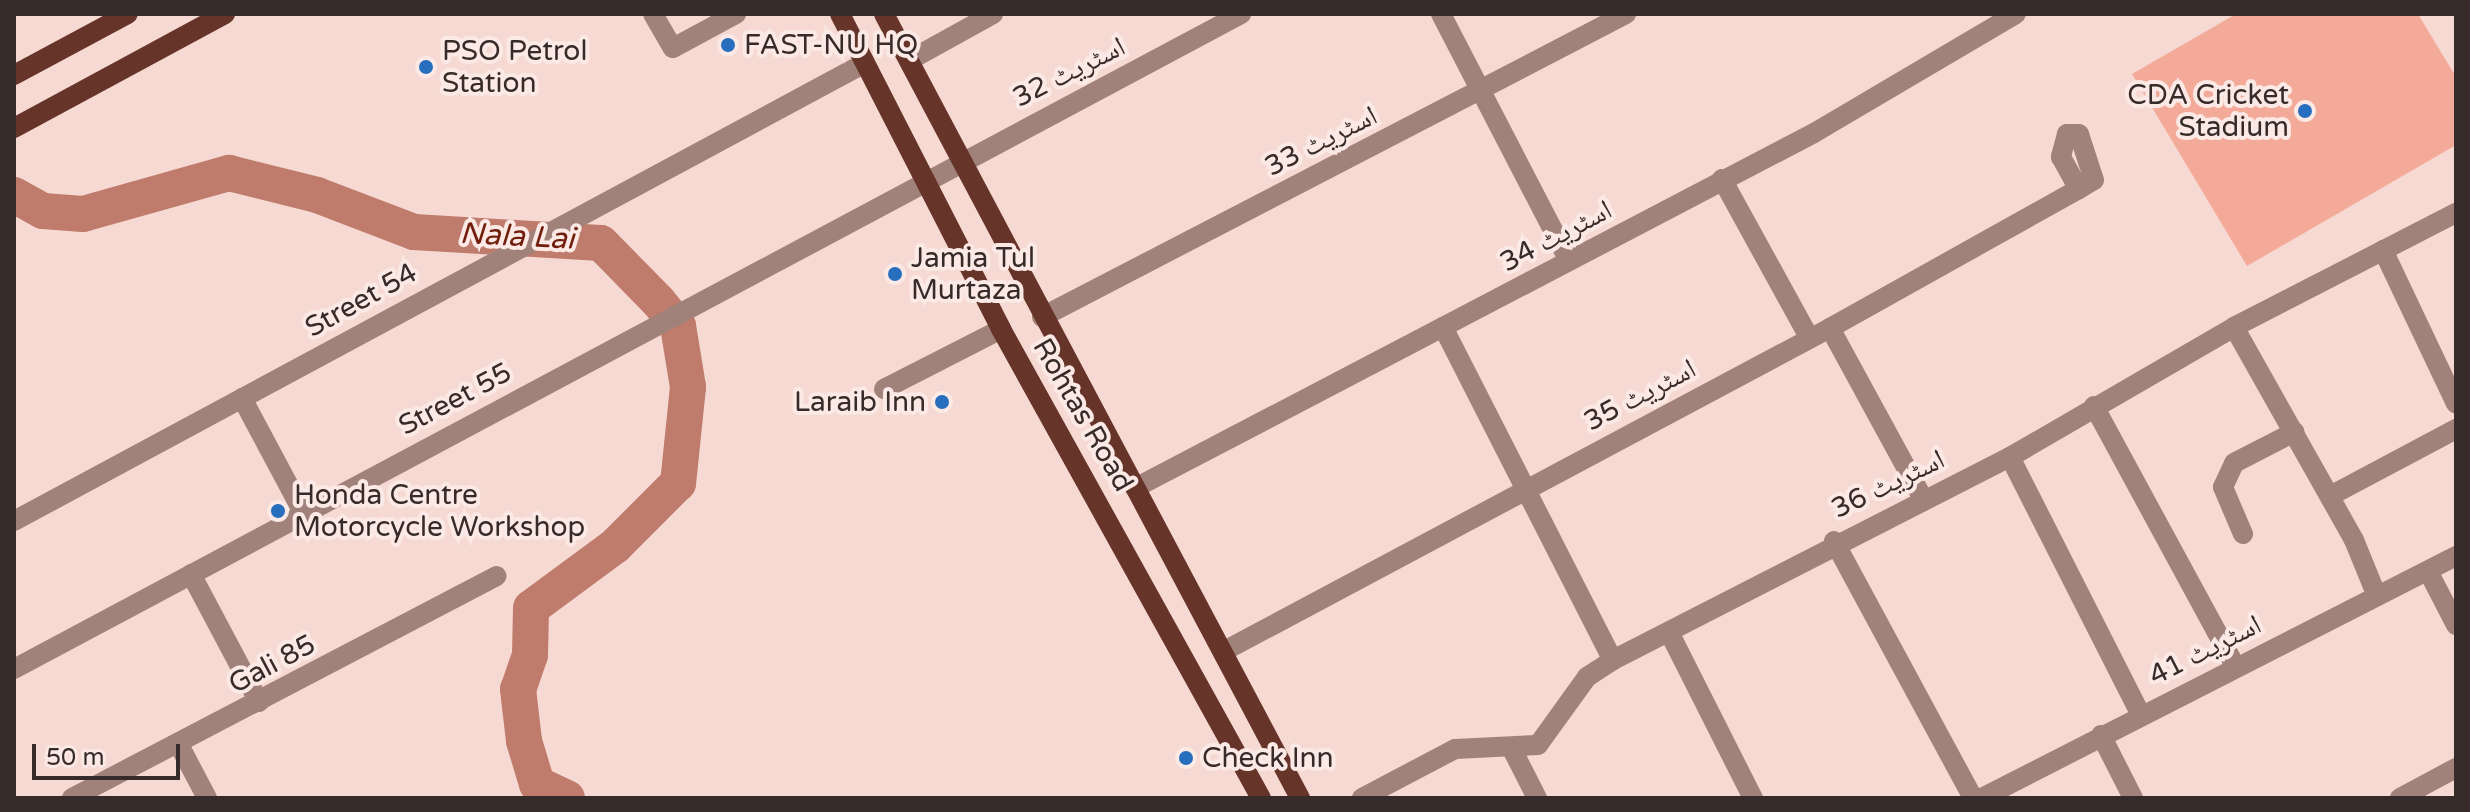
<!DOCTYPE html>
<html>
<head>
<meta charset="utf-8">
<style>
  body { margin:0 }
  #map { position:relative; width:2470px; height:812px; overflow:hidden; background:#f6d9d2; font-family:"Varela Round","Noto Naskh Arabic",sans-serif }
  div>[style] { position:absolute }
  .green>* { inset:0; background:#f3aa99 }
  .river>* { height:36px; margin:-18px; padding:0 18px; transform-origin:18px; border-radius:18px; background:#bf7b6b }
  .minor>* { height:20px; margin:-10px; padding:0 10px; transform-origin:10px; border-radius:10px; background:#a1827a }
  .major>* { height:20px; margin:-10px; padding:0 10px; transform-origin:10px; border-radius:10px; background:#673429 }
  .dots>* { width:22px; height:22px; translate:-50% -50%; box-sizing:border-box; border:4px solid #fbe9e5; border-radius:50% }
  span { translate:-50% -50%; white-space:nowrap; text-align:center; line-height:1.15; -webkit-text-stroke:8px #fbe9e5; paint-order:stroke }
  .poi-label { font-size:28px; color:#362b28 }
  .left { translate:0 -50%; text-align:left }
  .right { translate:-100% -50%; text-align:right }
  .street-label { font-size:28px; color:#362b28 }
  .water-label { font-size:30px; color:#711e0c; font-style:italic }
  .frame { position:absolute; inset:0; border:16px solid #362b28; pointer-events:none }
  .scale { position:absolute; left:32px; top:744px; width:148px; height:36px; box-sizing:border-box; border:4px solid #362b28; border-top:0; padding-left:10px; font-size:24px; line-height:28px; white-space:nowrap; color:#362b28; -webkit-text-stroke:6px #fbe9e5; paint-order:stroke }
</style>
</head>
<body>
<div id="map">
  <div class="green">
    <i style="clip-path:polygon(2236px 14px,2418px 14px,2456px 77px,2456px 145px,2247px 266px,2132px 74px)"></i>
  </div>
  <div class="river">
    <i style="left:14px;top:195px;width:33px;rotate:29deg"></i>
    <i style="left:43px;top:211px;width:40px;rotate:4.3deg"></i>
    <i style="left:83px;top:214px;width:152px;rotate:-15.7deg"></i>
    <i style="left:229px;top:173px;width:91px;rotate:14deg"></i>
    <i style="left:317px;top:195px;width:104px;rotate:20.9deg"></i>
    <i style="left:414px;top:232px;width:187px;rotate:3.4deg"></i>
    <i style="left:601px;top:243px;width:81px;rotate:45.5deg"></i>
    <i style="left:658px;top:301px;width:32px;rotate:51deg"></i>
    <i style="left:678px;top:326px;width:62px;rotate:80.7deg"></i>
    <i style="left:688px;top:387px;width:97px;rotate:95.9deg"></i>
    <i style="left:678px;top:483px;width:89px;rotate:135deg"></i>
    <i style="left:615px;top:546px;width:104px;rotate:143.6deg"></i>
    <i style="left:531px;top:608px;width:47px;rotate:91.2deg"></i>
    <i style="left:530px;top:655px;width:36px;rotate:109deg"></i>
    <i style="left:518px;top:689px;width:52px;rotate:83.4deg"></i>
    <i style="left:524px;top:741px;width:45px;rotate:73.2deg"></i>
    <i style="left:537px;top:784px;width:33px;rotate:25deg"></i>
  </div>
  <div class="minor">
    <i style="left:653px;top:14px;width:39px;rotate:60deg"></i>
    <i style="left:673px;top:48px;width:72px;rotate:-28.4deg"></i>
    <i style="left:1441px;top:14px;width:278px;rotate:62.6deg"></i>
    <i style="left:910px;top:60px;width:95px;rotate:-29deg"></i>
    <i style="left:1722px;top:179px;width:180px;rotate:61.2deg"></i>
    <i style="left:2383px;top:250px;width:170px;rotate:64.6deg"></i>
    <i style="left:1042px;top:317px;width:658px;rotate:-27.42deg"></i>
    <i style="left:1443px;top:327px;width:374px;rotate:63deg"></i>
    <i style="left:2234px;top:327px;width:244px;rotate:60.6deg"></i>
    <i style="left:2354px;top:540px;width:58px;rotate:67.8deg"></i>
    <i style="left:1830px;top:328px;width:192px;rotate:61.4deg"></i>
    <i style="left:884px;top:389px;width:131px;rotate:-27.1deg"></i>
    <i style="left:242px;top:398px;width:132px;rotate:61.9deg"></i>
    <i style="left:2094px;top:406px;width:296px;rotate:61.5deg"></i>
    <i style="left:2010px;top:457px;width:289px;rotate:63.1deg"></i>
    <i style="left:1135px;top:488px;width:766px;rotate:-27.6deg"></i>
    <i style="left:1814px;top:133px;width:234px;rotate:-30.5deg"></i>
    <i style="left:2330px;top:496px;width:143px;rotate:-28deg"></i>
    <i style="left:14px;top:521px;width:966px;rotate:-28.29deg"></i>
    <i style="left:2243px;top:534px;width:51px;rotate:-113.1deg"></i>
    <i style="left:2223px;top:487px;width:26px;rotate:-65deg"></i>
    <i style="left:2234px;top:463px;width:68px;rotate:-27.3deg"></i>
    <i style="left:1834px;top:541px;width:292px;rotate:61.6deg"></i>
    <i style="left:2428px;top:571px;width:61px;rotate:62.6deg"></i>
    <i style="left:191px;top:574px;width:145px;rotate:62deg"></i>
    <i style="left:1669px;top:632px;width:186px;rotate:63.2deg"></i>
    <i style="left:1226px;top:650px;width:684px;rotate:-28.06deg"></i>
    <i style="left:1830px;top:328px;width:285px;rotate:-29.2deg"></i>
    <i style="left:2079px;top:189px;width:17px;rotate:-31deg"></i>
    <i style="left:2094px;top:180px;width:48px;rotate:-108.1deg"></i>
    <i style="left:2079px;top:134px;width:12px;rotate:180deg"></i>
    <i style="left:2067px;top:134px;width:24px;rotate:105deg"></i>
    <i style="left:2061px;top:157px;width:37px;rotate:61deg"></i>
    <i style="left:14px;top:669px;width:1391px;rotate:-28.09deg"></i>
    <i style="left:2101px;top:735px;width:71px;rotate:63.1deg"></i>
    <i style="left:178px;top:743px;width:62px;rotate:62.2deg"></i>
    <i style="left:1512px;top:749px;width:55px;rotate:63deg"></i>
    <i style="left:72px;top:798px;width:479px;rotate:-27.6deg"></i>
    <i style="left:1362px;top:798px;width:105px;rotate:-27.8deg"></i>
    <i style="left:1455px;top:749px;width:83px;rotate:-2.8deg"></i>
    <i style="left:1538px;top:745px;width:84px;rotate:-54.2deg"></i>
    <i style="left:1587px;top:677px;width:31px;rotate:-33deg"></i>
    <i style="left:1613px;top:660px;width:446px;rotate:-27.1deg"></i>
    <i style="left:2010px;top:457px;width:259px;rotate:-30.1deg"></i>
    <i style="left:2234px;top:327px;width:250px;rotate:-27.2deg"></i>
    <i style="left:1982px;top:798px;width:532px;rotate:-27.05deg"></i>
    <i style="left:2400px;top:798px;width:64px;rotate:-28.2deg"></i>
  </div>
  <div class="major">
    <i style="left:840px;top:14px;width:354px;rotate:62.9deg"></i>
    <i style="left:1001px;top:329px;width:536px;rotate:61deg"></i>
    <i style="left:884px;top:14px;width:888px;rotate:62.05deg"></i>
    <i style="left:14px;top:75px;width:129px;rotate:-28.2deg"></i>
    <i style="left:14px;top:128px;width:240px;rotate:-28.4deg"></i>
  </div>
  <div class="dots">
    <i style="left:728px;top:45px;background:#286ebe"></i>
    <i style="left:426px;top:67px;background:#286ebe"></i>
    <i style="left:2305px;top:111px;background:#286ebe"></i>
    <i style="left:895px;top:274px;background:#286ebe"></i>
    <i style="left:942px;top:402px;background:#286ebe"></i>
    <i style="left:278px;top:511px;background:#286ebe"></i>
    <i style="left:1186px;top:758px;background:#286ebe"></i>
  </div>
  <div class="poi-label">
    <span class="left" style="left:744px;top:45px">FAST-NU HQ</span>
    <span class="left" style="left:442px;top:67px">PSO Petrol<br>Station</span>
    <span class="right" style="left:2289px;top:111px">CDA Cricket<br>Stadium</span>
    <span class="left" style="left:911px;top:274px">Jamia Tul<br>Murtaza</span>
    <span class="right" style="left:926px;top:402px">Laraib Inn</span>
    <span class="left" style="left:294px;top:511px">Honda Centre<br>Motorcycle Workshop</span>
    <span class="left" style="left:1202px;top:758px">Check Inn</span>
  </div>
  <div class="street-label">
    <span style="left:1069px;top:72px;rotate:-27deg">اسٹریٹ 32</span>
    <span style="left:1321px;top:141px;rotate:-27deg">اسٹریٹ 33</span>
    <span style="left:1556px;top:236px;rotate:-28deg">اسٹریٹ 34</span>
    <span style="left:361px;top:300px;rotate:-29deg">Street 54</span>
    <span style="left:1640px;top:395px;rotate:-28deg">اسٹریٹ 35</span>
    <span style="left:455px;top:399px;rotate:-28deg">Street 55</span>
    <span style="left:1083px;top:415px;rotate:60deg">Rohtas Road</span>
    <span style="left:1888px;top:484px;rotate:-26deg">اسٹریٹ 36</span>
    <span style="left:2205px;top:650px;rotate:-27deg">اسٹریٹ 41</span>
    <span style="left:272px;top:664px;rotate:-28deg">Gali 85</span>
  </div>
  <div class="water-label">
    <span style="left:517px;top:237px;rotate:3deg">Nala Lai</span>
  </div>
  <div class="frame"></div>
  <div class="scale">50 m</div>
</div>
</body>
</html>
